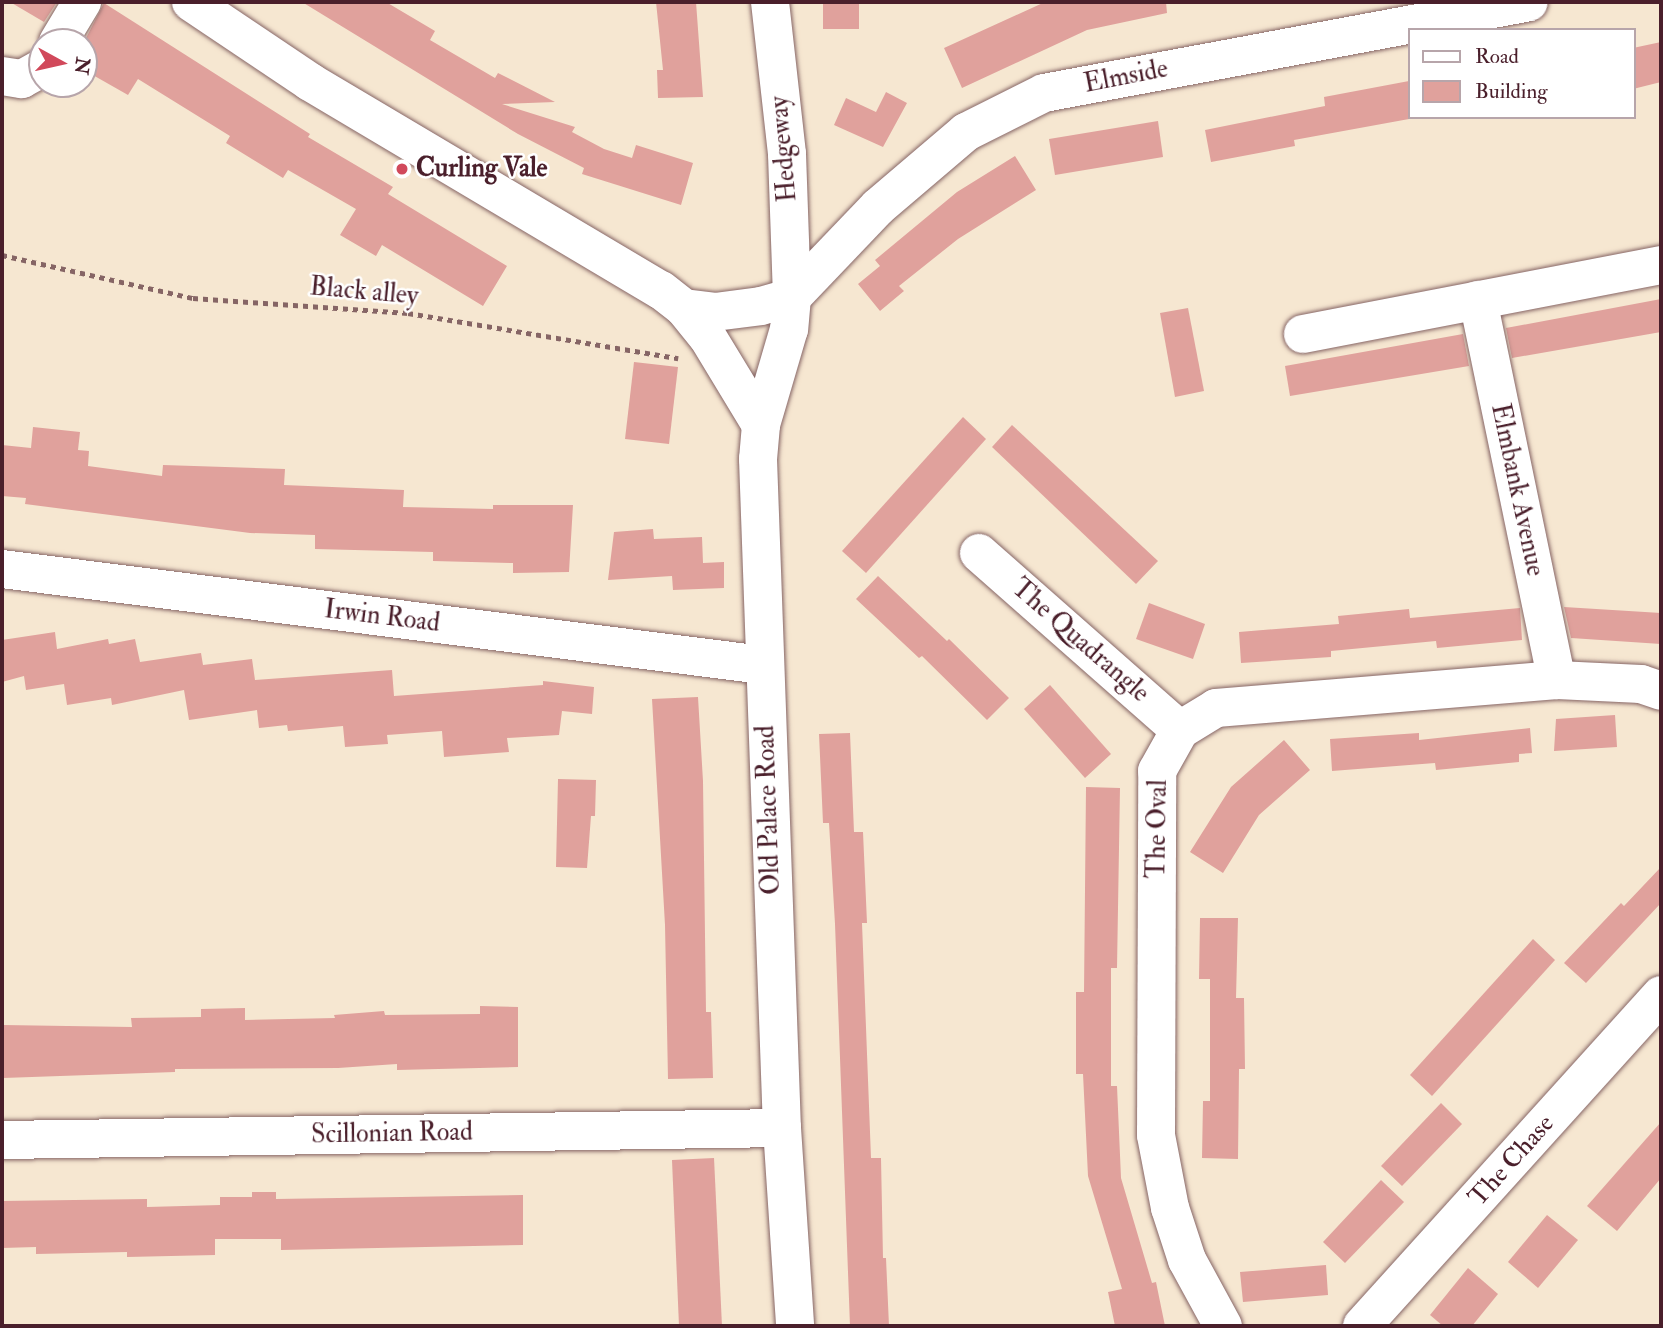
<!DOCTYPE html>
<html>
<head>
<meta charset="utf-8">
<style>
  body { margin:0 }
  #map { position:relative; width:1663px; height:1328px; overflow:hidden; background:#f6e7d1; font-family:"IM FELL Double Pica",serif }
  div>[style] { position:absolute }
  .building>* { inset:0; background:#e0a19c }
  .path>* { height:4.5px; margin-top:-2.25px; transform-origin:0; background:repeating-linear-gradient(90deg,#866565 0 5px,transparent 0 10px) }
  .roads { filter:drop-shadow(0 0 2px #866565) drop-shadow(0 0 2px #866565) }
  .minor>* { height:38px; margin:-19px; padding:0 19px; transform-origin:19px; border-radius:19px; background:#fff }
  .dots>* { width:19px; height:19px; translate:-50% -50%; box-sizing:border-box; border:4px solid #fff; border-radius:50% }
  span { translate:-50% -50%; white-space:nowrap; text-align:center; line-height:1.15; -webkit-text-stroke:5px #fff; paint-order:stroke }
  .street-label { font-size:26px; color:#4a1f2b }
  .poi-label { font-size:26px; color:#4a1f2b; font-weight:700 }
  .left { translate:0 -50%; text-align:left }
  .frame { position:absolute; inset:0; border:4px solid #4a1f2b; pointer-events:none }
  .legend { position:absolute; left:1408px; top:28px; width:228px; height:91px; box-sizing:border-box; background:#fff; border:2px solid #b7a5aa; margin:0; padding:9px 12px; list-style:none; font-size:21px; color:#4a1f2b }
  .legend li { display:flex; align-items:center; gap:14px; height:35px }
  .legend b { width:35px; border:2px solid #b7a5aa }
  .north { position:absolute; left:28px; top:28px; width:70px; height:70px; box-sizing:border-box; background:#fff; border:2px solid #b7a5aa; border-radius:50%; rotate:98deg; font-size:19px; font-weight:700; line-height:28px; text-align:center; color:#4a1f2b }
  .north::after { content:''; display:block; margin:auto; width:24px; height:32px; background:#d1495b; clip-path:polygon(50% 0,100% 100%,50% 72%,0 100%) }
</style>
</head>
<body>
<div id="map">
  <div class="building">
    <i style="clip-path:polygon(10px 2px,57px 2px,44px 22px)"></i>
    <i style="clip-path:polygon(302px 2px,386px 2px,435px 31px,430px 40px,495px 78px,498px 73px,555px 102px,502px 104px,575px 127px,572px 132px,604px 149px,632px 158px,636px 145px,693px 163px,681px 205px,582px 174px,584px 168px,518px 134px)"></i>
    <i style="clip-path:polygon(656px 2px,696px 2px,703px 97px,658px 98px,657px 70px,663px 70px)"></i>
    <i style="clip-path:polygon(823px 2px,859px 2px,859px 29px,823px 29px)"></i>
    <i style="clip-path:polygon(1045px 2px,1166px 2px,1167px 13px,1087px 30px,962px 88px,944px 48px)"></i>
    <i style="clip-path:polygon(104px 3px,310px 134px,308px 137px,393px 187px,388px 194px,507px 266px,483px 306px,382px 245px,376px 256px,340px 235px,356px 209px,288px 170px,283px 178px,226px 143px,230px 136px,138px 79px,128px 95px,84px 70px,84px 42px)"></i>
    <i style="clip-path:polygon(1661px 42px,1661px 82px,1633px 89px,1633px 48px)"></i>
    <i style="clip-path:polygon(1409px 81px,1409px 119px,1294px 140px,1295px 146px,1211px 162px,1205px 130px,1325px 106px,1324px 97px)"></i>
    <i style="clip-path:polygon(886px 92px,907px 103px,883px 147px,834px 125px,846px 98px,876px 112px)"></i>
    <i style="clip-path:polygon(1158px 121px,1163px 157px,1055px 175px,1049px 139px)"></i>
    <i style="clip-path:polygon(1015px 156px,1036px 190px,958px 239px,899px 286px,904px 291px,880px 311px,858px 284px,880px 266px,875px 260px,957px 192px)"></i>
    <i style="clip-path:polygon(1661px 299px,1661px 332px,1512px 358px,1506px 328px)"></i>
    <i style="clip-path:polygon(1188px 308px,1204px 391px,1175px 397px,1160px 313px)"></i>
    <i style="clip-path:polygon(1463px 334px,1469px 366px,1290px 396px,1285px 366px)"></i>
    <i style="clip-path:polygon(634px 362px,678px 367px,669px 444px,625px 439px)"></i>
    <i style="clip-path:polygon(963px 417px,986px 439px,866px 573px,842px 551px)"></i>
    <i style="clip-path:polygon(1012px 425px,1158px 561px,1136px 584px,992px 447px)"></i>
    <i style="clip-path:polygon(33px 427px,80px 432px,78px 450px,89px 451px,88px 466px,162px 476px,163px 465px,285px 469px,284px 485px,404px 490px,403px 507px,493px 509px,493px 505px,573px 505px,569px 572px,513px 573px,513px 563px,433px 561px,433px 552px,315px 549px,315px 535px,250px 533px,25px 504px,26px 498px,2px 496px,2px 445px,31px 448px)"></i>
    <i style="clip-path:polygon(653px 529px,654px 539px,702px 537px,703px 563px,724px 562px,724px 588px,673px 590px,672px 576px,608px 580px,614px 532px)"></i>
    <i style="clip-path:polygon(878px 576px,947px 641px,949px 639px,1009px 698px,987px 720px,922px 656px,919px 658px,856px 599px)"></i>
    <i style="clip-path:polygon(1149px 603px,1205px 624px,1193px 659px,1136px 639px)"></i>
    <i style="clip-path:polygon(1564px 607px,1661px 613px,1661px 644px,1571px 638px)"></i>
    <i style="clip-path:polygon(1520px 608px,1522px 640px,1437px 648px,1436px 641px,1331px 651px,1331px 657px,1241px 663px,1239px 632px,1339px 624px,1338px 616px,1409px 609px,1410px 618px)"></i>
    <i style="clip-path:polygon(55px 632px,57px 649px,108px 639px,109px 644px,135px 639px,140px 662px,201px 653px,203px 665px,252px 659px,255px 680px,392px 670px,394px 696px,543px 685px,543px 681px,594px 687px,592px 714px,562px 711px,559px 735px,507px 738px,509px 752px,444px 757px,442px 731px,387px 735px,388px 744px,345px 747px,343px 726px,288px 731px,287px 725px,259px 728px,257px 710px,189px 720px,184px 690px,112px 705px,111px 698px,67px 705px,64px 684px,26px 690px,24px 676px,2px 682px,2px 640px)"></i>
    <i style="clip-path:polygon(1050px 685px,1111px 754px,1085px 778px,1024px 709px)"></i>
    <i style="clip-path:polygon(698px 697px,703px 781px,706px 1012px,711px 1012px,713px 1078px,668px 1079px,665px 925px,652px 699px)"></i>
    <i style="clip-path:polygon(1615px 715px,1617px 747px,1554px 751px,1556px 719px)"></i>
    <i style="clip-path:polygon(1530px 728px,1532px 753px,1519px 754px,1519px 762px,1436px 770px,1435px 763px,1332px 771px,1330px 739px,1419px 733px,1419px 740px)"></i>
    <i style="clip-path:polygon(850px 733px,854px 832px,863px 832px,867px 923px,862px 923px,871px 1158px,881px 1158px,883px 1258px,886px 1258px,889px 1326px,850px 1326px,835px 924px,829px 823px,823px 823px,819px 734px)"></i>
    <i style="clip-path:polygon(1284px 740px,1310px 770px,1259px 815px,1223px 873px,1190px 852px,1231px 787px)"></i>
    <i style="clip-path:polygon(558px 779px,596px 780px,595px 816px,591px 816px,587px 868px,556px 867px)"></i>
    <i style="clip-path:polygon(1086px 787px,1120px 788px,1117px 968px,1111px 968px,1111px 1086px,1117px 1086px,1121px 1178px,1152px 1283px,1156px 1282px,1165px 1326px,1115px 1326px,1108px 1292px,1122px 1289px,1088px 1176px,1083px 1074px,1076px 1074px,1076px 992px,1084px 992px)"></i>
    <i style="clip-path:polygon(1661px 867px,1661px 903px,1586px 983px,1564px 963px,1621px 903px,1624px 906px)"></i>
    <i style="clip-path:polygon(1200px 918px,1238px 918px,1236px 998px,1244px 998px,1245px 1069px,1239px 1069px,1238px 1159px,1202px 1158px,1203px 1101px,1210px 1101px,1210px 979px,1199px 979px)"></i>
    <i style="clip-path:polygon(1533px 939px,1555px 960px,1432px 1096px,1410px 1075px)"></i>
    <i style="clip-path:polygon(480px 1006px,518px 1007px,518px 1067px,397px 1070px,397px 1064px,338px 1068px,175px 1069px,175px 1072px,3px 1078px,3px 1025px,132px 1027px,131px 1018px,201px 1017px,201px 1009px,245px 1008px,245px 1020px,335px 1018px,334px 1015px,384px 1011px,385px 1015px,480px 1014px)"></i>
    <i style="clip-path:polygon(1441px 1103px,1462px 1124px,1402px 1186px,1381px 1166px)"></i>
    <i style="clip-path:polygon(1661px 1122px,1661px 1178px,1617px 1231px,1587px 1206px)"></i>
    <i style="clip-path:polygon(714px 1158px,722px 1326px,679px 1326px,672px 1160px)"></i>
    <i style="clip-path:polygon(1381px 1180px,1404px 1202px,1345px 1263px,1323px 1242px)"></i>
    <i style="clip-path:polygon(252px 1192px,276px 1192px,276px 1199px,523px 1195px,523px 1245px,281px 1250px,281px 1239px,215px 1239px,215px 1255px,127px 1257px,127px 1252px,36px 1254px,36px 1247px,2px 1248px,2px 1201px,147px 1199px,147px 1207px,220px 1205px,220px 1197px,252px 1197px)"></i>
    <i style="clip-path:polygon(1547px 1215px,1578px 1240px,1538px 1288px,1508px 1262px)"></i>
    <i style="clip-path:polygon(1326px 1265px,1328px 1295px,1243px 1302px,1240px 1272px)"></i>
    <i style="clip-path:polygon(1468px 1268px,1498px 1294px,1472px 1326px,1443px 1326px,1430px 1315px)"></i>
  </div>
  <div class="path">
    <i style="left:2px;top:255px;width:196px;rotate:12.7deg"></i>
    <i style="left:193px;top:298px;width:216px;rotate:4deg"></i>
    <i style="left:408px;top:313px;width:274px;rotate:9.5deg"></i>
  </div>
  <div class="roads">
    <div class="minor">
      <i style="left:191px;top:2px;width:143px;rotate:33.9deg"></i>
      <i style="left:310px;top:82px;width:408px;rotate:30.7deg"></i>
      <i style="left:661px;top:290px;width:29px;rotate:38deg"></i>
      <i style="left:684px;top:308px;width:36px;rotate:51deg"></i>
      <i style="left:707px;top:336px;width:104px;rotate:58.8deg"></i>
      <i style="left:770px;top:2px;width:153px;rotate:83.6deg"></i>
      <i style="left:787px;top:154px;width:143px;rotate:88deg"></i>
      <i style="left:792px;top:297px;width:32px;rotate:95deg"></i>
      <i style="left:789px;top:329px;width:100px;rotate:106.3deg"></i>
      <i style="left:761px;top:425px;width:34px;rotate:95deg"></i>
      <i style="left:758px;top:459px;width:669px;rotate:87.95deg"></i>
      <i style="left:782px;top:1128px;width:198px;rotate:86.2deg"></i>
      <i style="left:58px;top:42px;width:47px;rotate:-59deg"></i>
      <i style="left:2px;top:76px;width:20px;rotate:9deg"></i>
      <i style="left:22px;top:79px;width:23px;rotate:-29deg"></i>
      <i style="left:1478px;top:300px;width:388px;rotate:78.3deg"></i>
      <i style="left:684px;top:308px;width:31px;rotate:7deg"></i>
      <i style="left:715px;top:312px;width:46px;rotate:-7.4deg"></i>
      <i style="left:761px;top:306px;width:32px;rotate:-16deg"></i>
      <i style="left:792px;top:297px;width:124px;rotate:-46.3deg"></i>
      <i style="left:878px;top:207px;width:116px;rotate:-40.4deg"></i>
      <i style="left:966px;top:132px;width:87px;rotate:-26.6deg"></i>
      <i style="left:1044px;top:93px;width:493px;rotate:-10.6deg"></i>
      <i style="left:1303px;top:334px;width:365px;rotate:-10.9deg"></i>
      <i style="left:979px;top:553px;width:268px;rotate:41.4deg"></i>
      <i style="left:2px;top:569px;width:767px;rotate:7.19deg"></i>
      <i style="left:2px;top:1140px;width:780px;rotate:-0.88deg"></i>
      <i style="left:1223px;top:1326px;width:75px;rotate:-118.6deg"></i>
      <i style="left:1187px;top:1260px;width:55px;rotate:-108.1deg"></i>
      <i style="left:1170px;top:1208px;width:74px;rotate:-100.9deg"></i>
      <i style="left:1156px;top:1135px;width:364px;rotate:-89.8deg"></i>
      <i style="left:1157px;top:771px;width:47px;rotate:-60.7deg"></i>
      <i style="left:1180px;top:730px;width:42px;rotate:-31.4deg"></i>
      <i style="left:1216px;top:708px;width:342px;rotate:-4.7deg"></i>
      <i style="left:1557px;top:680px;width:84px;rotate:2.7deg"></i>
      <i style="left:1641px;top:684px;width:21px;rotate:19deg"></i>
      <i style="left:1362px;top:1326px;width:446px;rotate:-47.9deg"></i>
    </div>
  </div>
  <div class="dots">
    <i style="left:402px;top:169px;background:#d1495b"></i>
  </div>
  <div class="street-label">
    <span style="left:1126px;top:77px;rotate:-11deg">Elmside</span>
    <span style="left:784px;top:149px;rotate:-95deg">Hedgeway</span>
    <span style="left:364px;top:292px;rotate:5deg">Black alley</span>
    <span style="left:1517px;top:490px;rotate:78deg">Elmbank Avenue</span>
    <span style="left:382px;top:617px;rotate:7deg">Irwin Road</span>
    <span style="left:1080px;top:641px;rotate:41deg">The Quadrangle</span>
    <span style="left:769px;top:810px;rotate:-92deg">Old Palace Road</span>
    <span style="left:1158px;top:829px;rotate:-89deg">The Oval</span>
    <span style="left:392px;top:1134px;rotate:-1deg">Scillonian Road</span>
    <span style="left:1512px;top:1161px;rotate:-48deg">The Chase</span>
  </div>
  <div class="poi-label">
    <span class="left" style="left:416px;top:169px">Curling Vale</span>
  </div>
  <div class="frame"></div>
  <ul class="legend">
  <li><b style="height:9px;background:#fff"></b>Road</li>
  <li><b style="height:19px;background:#e0a19c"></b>Building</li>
  </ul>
  <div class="north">N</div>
</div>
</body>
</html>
